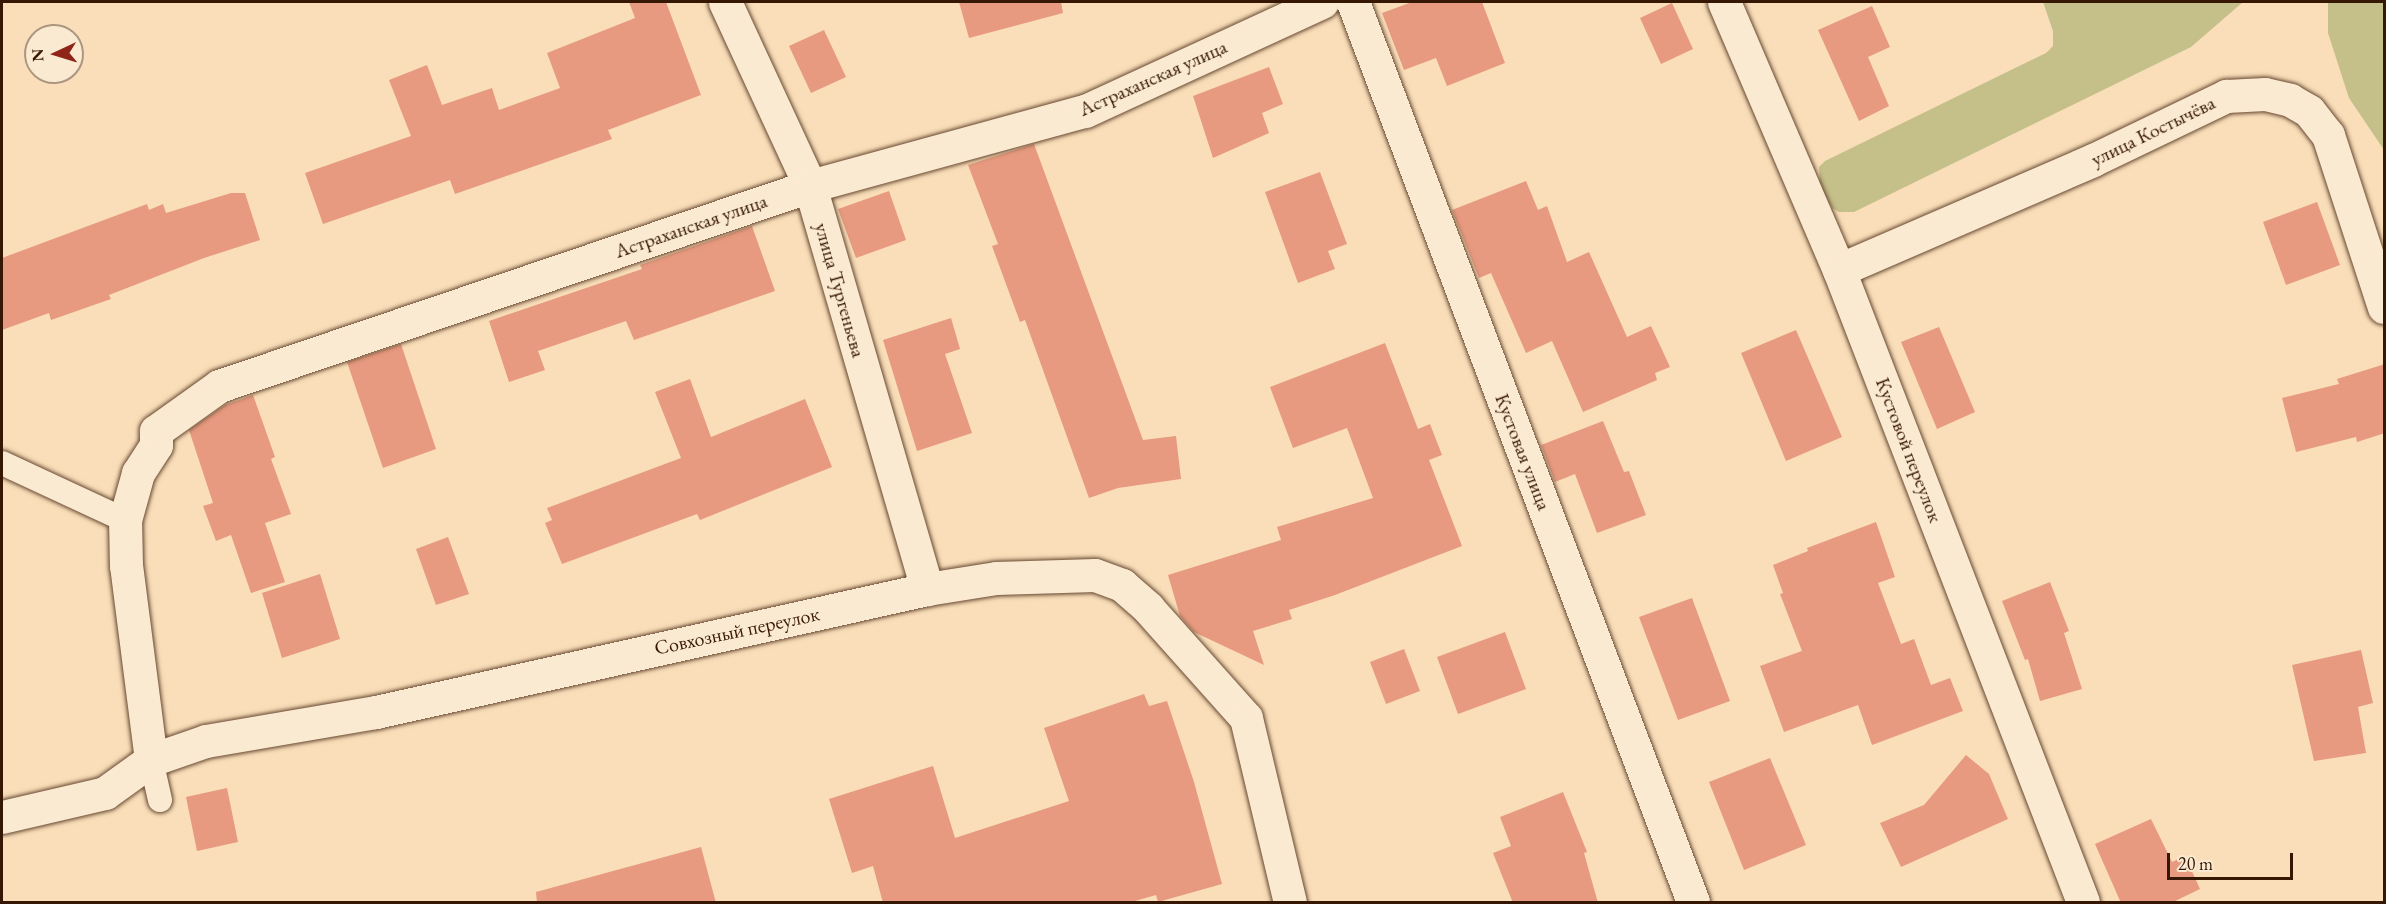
<!DOCTYPE html>
<html>
<head>
<meta charset="utf-8">
<style>
  body { margin:0 }
  #map { position:relative; width:2386px; height:904px; overflow:hidden; background:#f9deb9; font-family:"EB Garamond",serif }
  div>[style] { position:absolute }
  .green>* { inset:0; background:#c5bf8a }
  .building>* { inset:0; background:#e79a7f }
  .roads { filter:drop-shadow(0 0 2px #674931) drop-shadow(0 0 2px #674931) }
  .lane>* { height:24px; margin:-12px; padding:0 12px; transform-origin:12px; border-radius:12px; background:#fbead2 }
  .street>* { height:33px; margin:-16.5px; padding:0 16.5px; transform-origin:16.5px; border-radius:16.5px; background:#fbead2 }
  span { translate:-50% -50%; white-space:nowrap; text-align:center; line-height:1.15; -webkit-text-stroke:6px #fbead2; paint-order:stroke }
  .street-label { font-size:20px; color:#361704 }
  .frame { position:absolute; inset:0; border:3px solid #361704; pointer-events:none }
  .north { position:absolute; left:24px; top:24px; width:60px; height:60px; box-sizing:border-box; background:#fbead2; border:2px solid #ac9680; border-radius:50%; rotate:266deg; font-size:16px; font-weight:700; line-height:24px; text-align:center; color:#361704 }
  .north::after { content:''; display:block; margin:auto; width:21px; height:27px; background:#8f2418; clip-path:polygon(50% 0,100% 100%,50% 72%,0 100%) }
  .scale { position:absolute; left:2167px; top:853px; width:126px; height:27px; box-sizing:border-box; border:3px solid #361704; border-top:0; padding-left:8px; font-size:18px; line-height:21px; white-space:nowrap; color:#361704; -webkit-text-stroke:4px #fbead2; paint-order:stroke }
</style>
</head>
<body>
<div id="map">
  <div class="green">
    <i style="clip-path:polygon(2043px 2px,2243px 2px,2191px 47px,1854px 212px,1839px 212px,1832px 208px,1820px 185px,1819px 167px,1825px 161px,2046px 53px,2053px 46px,2053px 31px)"></i>
    <i style="clip-path:polygon(2328px 2px,2384px 2px,2384px 150px,2349px 98px,2328px 33px)"></i>
  </div>
  <div class="building">
    <i style="clip-path:polygon(629px 2px,666px 2px,701px 95px,608px 130px,612px 139px,455px 194px,450px 180px,323px 224px,305px 173px,411px 136px,389px 80px,427px 65px,442px 105px,492px 88px,499px 110px,560px 88px,547px 53px,635px 18px)"></i>
    <i style="clip-path:polygon(959px 2px,1061px 2px,1063px 13px,969px 38px)"></i>
    <i style="clip-path:polygon(1412px 2px,1482px 2px,1505px 63px,1447px 86px,1436px 58px,1404px 70px,1382px 13px)"></i>
    <i style="clip-path:polygon(1672px 3px,1693px 49px,1661px 64px,1640px 18px)"></i>
    <i style="clip-path:polygon(1872px 6px,1890px 47px,1868px 57px,1889px 106px,1859px 121px,1818px 30px)"></i>
    <i style="clip-path:polygon(824px 30px,846px 77px,811px 93px,789px 46px)"></i>
    <i style="clip-path:polygon(1269px 67px,1283px 104px,1262px 113px,1269px 133px,1213px 158px,1193px 96px)"></i>
    <i style="clip-path:polygon(1034px 144px,1143px 440px,1176px 436px,1181px 479px,1118px 488px,1089px 498px,1025px 320px,1020px 322px,992px 246px,998px 244px,968px 165px)"></i>
    <i style="clip-path:polygon(1320px 172px,1347px 244px,1328px 251px,1335px 269px,1298px 283px,1265px 192px)"></i>
    <i style="clip-path:polygon(1526px 181px,1538px 210px,1547px 206px,1567px 262px,1589px 252px,1627px 337px,1651px 326px,1670px 367px,1655px 373px,1657px 380px,1583px 412px,1552px 341px,1526px 353px,1491px 273px,1479px 278px,1452px 210px)"></i>
    <i style="clip-path:polygon(889px 191px,906px 240px,856px 258px,838px 209px)"></i>
    <i style="clip-path:polygon(231px 193px,245px 193px,260px 240px,204px 258px,109px 295px,111px 299px,51px 320px,49px 313px,2px 330px,2px 258px,147px 204px,149px 210px,163px 204px,166px 213px)"></i>
    <i style="clip-path:polygon(2317px 202px,2340px 265px,2286px 285px,2263px 222px)"></i>
    <i style="clip-path:polygon(752px 226px,775px 291px,634px 340px,626px 321px,538px 351px,545px 370px,509px 382px,489px 321px,642px 269px,640px 265px)"></i>
    <i style="clip-path:polygon(951px 318px,960px 349px,945px 354px,972px 433px,917px 451px,883px 340px)"></i>
    <i style="clip-path:polygon(1939px 327px,1975px 412px,1937px 429px,1901px 342px)"></i>
    <i style="clip-path:polygon(1796px 330px,1842px 437px,1786px 461px,1741px 353px)"></i>
    <i style="clip-path:polygon(1385px 343px,1418px 429px,1430px 424px,1442px 455px,1429px 460px,1462px 546px,1335px 595px,1289px 610px,1292px 619px,1253px 631px,1264px 665px,1194px 632px,1180px 616px,1168px 575px,1281px 540px,1277px 527px,1373px 498px,1347px 428px,1293px 448px,1270px 387px)"></i>
    <i style="clip-path:polygon(401px 344px,436px 449px,383px 468px,347px 362px)"></i>
    <i style="clip-path:polygon(2385px 364px,2385px 433px,2357px 442px,2356px 437px,2296px 452px,2282px 398px,2339px 384px,2337px 379px)"></i>
    <i style="clip-path:polygon(690px 379px,711px 437px,805px 399px,832px 467px,700px 520px,697px 514px,562px 564px,545px 523px,552px 520px,547px 508px,681px 458px,655px 392px)"></i>
    <i style="clip-path:polygon(253px 395px,275px 457px,271px 459px,291px 514px,265px 523px,285px 582px,251px 593px,231px 535px,216px 541px,203px 506px,213px 503px,189px 430px,225px 405px)"></i>
    <i style="clip-path:polygon(1603px 421px,1624px 472px,1629px 471px,1646px 515px,1597px 533px,1575px 474px,1555px 482px,1541px 445px)"></i>
    <i style="clip-path:polygon(1876px 522px,1895px 577px,1878px 583px,1901px 644px,1914px 639px,1931px 685px,1950px 678px,1963px 711px,1872px 745px,1858px 705px,1784px 732px,1760px 666px,1802px 651px,1780px 594px,1783px 593px,1773px 565px,1808px 551px,1807px 548px)"></i>
    <i style="clip-path:polygon(448px 537px,469px 594px,436px 605px,416px 549px)"></i>
    <i style="clip-path:polygon(320px 574px,340px 639px,282px 658px,262px 593px)"></i>
    <i style="clip-path:polygon(2050px 582px,2069px 631px,2064px 633px,2082px 689px,2040px 701px,2028px 659px,2025px 660px,2002px 601px)"></i>
    <i style="clip-path:polygon(1692px 598px,1730px 701px,1678px 720px,1639px 617px)"></i>
    <i style="clip-path:polygon(1505px 632px,1526px 689px,1458px 714px,1437px 657px)"></i>
    <i style="clip-path:polygon(1404px 649px,1420px 691px,1386px 704px,1370px 662px)"></i>
    <i style="clip-path:polygon(2361px 650px,2373px 703px,2358px 707px,2366px 753px,2314px 761px,2292px 665px)"></i>
    <i style="clip-path:polygon(1144px 694px,1149px 706px,1167px 701px,1194px 782px,1222px 884px,1158px 902px,1156px 895px,1128px 903px,883px 903px,873px 866px,852px 873px,829px 799px,933px 766px,955px 838px,1069px 801px,1044px 728px)"></i>
    <i style="clip-path:polygon(1966px 755px,1989px 774px,2008px 819px,1901px 867px,1880px 823px,1924px 805px)"></i>
    <i style="clip-path:polygon(1770px 758px,1806px 845px,1744px 870px,1709px 782px)"></i>
    <i style="clip-path:polygon(227px 788px,238px 842px,197px 851px,186px 797px)"></i>
    <i style="clip-path:polygon(1563px 792px,1587px 852px,1584px 853px,1598px 903px,1513px 903px,1493px 853px,1511px 846px,1500px 817px)"></i>
    <i style="clip-path:polygon(2151px 819px,2172px 862px,2185px 856px,2200px 889px,2171px 903px,2121px 903px,2095px 844px)"></i>
    <i style="clip-path:polygon(701px 847px,716px 903px,537px 903px,536px 892px)"></i>
  </div>
  <div class="roads">
    <div class="lane">
      <i style="left:2px;top:463px;width:136px;rotate:24.9deg"></i>
      <i style="left:151px;top:760px;width:41px;rotate:77.3deg"></i>
    </div>
    <div class="street">
      <i style="left:725px;top:2px;width:203px;rotate:65.2deg"></i>
      <i style="left:810px;top:186px;width:420px;rotate:73.8deg"></i>
      <i style="left:1353px;top:2px;width:962px;rotate:69.3deg"></i>
      <i style="left:1724px;top:2px;width:292px;rotate:66.8deg"></i>
      <i style="left:1839px;top:270px;width:677px;rotate:68.89deg"></i>
      <i style="left:1839px;top:270px;width:277px;rotate:-23.4deg"></i>
      <i style="left:2093px;top:160px;width:148px;rotate:-25.7deg"></i>
      <i style="left:2226px;top:96px;width:39px;rotate:-3deg"></i>
      <i style="left:2265px;top:94px;width:26px;rotate:13deg"></i>
      <i style="left:2290px;top:100px;width:22px;rotate:30deg"></i>
      <i style="left:2309px;top:111px;width:31px;rotate:52deg"></i>
      <i style="left:2328px;top:135px;width:181px;rotate:72deg"></i>
      <i style="left:151px;top:760px;width:196px;rotate:-97.3deg"></i>
      <i style="left:126px;top:566px;width:46px;rotate:-91.2deg"></i>
      <i style="left:125px;top:520px;width:49px;rotate:-74.5deg"></i>
      <i style="left:138px;top:473px;width:33px;rotate:-57deg"></i>
      <i style="left:156px;top:445px;width:14px;rotate:-90deg"></i>
      <i style="left:156px;top:431px;width:77px;rotate:-35.5deg"></i>
      <i style="left:219px;top:386px;width:624px;rotate:-18.7deg"></i>
      <i style="left:810px;top:186px;width:285px;rotate:-15.3deg"></i>
      <i style="left:1085px;top:111px;width:261px;rotate:-24.7deg"></i>
      <i style="left:2px;top:817px;width:106px;rotate:-13.1deg"></i>
      <i style="left:105px;top:793px;width:57px;rotate:-35.7deg"></i>
      <i style="left:151px;top:760px;width:58px;rotate:-19.1deg"></i>
      <i style="left:206px;top:741px;width:172px;rotate:-9.7deg"></i>
      <i style="left:376px;top:712px;width:565px;rotate:-12.58deg"></i>
      <i style="left:927px;top:589px;width:70px;rotate:-9.1deg"></i>
      <i style="left:996px;top:578px;width:99px;rotate:-1.7deg"></i>
      <i style="left:1095px;top:575px;width:29px;rotate:20deg"></i>
      <i style="left:1122px;top:585px;width:35px;rotate:41deg"></i>
      <i style="left:1148px;top:608px;width:147px;rotate:48.3deg"></i>
      <i style="left:1246px;top:718px;width:189px;rotate:76.6deg"></i>
    </div>
  </div>
  <div class="street-label">
    <span style="left:1153px;top:78px;rotate:-24deg">Астраханская улица</span>
    <span style="left:2153px;top:131px;rotate:-26deg">улица Костычёва</span>
    <span style="left:691px;top:226px;rotate:-19deg">Астраханская улица</span>
    <span style="left:840px;top:290px;rotate:74deg">улица Тургеньева</span>
    <span style="left:1909px;top:450px;rotate:69deg">Кустовой переулок</span>
    <span style="left:1523px;top:452px;rotate:69deg">Кустовая улица</span>
    <span style="left:737px;top:631px;rotate:-12deg">Совхозный переулок</span>
  </div>
  <div class="frame"></div>
  <div class="north">N</div>
  <div class="scale">20 m</div>
</div>
</body>
</html>
